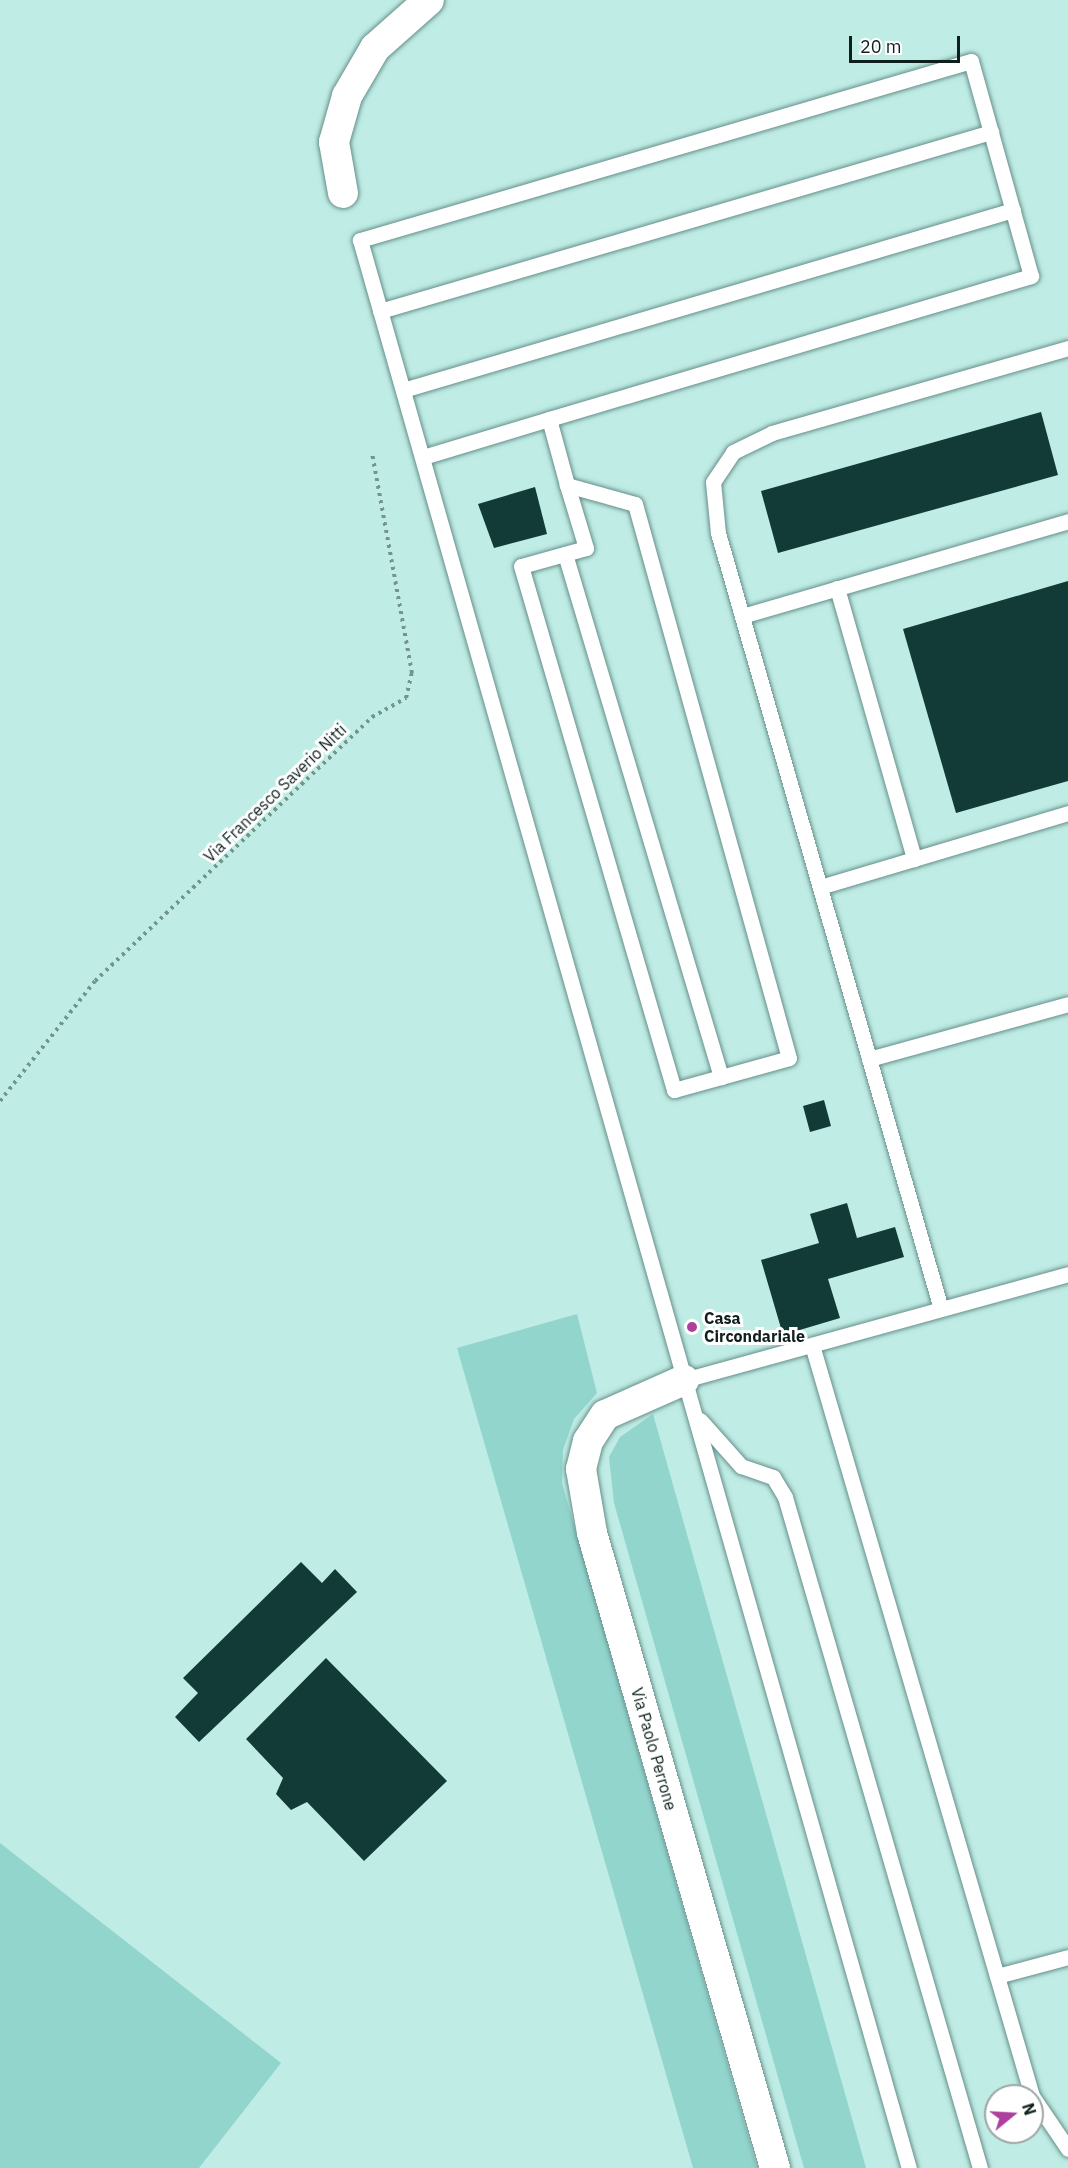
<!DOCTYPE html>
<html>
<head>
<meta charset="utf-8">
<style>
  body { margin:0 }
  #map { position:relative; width:1068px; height:2168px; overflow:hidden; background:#bfece5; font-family:"IBM Plex Sans",sans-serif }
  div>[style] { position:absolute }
  .green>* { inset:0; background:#92d5cd }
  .building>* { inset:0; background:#123b37 }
  .path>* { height:4px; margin-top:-2px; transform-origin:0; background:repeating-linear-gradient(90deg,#73948f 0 3px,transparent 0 7.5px) }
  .roads { filter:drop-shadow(0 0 2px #668f8a) drop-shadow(0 0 2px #668f8a) }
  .lane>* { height:15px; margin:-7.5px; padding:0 7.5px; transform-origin:7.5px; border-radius:7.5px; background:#fff }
  .street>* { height:30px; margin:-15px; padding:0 15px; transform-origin:15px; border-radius:15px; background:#fff }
  .dots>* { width:16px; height:16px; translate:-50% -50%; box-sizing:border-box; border:3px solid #fff; border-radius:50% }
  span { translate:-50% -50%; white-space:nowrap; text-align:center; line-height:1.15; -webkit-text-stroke:6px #fff; paint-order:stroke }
  .street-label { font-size:16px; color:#0e1f1d }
  .poi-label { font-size:16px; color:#0e1f1d; font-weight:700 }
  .left { translate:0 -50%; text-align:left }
  .north { position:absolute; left:984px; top:2084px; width:60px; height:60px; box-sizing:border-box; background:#fff; border:2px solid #9fa5a5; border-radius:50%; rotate:72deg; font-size:16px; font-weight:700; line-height:24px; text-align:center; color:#0e1f1d }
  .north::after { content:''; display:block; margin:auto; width:21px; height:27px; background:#ad409f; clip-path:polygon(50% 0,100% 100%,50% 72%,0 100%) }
  .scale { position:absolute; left:849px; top:36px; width:111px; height:27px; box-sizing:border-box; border:3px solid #0e1f1d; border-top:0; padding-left:8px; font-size:18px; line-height:21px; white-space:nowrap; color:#0e1f1d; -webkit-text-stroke:4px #fff; paint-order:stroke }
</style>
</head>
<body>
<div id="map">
  <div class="green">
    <i style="clip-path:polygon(577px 1314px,597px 1393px,574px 1419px,563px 1450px,562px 1483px,757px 2168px,693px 2168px,457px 1348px)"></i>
    <i style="clip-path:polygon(653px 1414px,866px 2168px,804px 2168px,614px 1503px,609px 1457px,620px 1437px)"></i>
    <i style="clip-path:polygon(0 1843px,281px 2063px,199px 2168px,0 2168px)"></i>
  </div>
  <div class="building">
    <i style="clip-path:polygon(1041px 412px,1058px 475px,778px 553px,761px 491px)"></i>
    <i style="clip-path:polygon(535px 487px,547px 534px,494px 548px,478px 504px)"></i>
    <i style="clip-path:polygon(1068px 581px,1068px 781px,956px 813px,903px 629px)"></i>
    <i style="clip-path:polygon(824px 1100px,831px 1126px,810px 1132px,803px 1106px)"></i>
    <i style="clip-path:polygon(847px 1203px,857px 1238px,895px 1227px,904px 1257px,828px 1279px,840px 1318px,783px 1335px,761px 1260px,819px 1243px,810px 1214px)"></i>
    <i style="clip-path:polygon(301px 1562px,322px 1583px,335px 1569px,357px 1592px,199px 1742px,175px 1717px,198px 1693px,183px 1678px)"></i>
    <i style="clip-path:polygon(326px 1658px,447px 1781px,364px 1861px,307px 1802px,291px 1810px,276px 1794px,283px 1778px,246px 1739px)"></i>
  </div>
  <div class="path">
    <i style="left:0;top:1101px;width:153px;rotate:-51.6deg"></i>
    <i style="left:95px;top:981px;width:383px;rotate:-43.6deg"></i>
    <i style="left:372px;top:717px;width:39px;rotate:-29deg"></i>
    <i style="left:406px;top:698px;width:26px;rotate:-77deg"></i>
    <i style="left:412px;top:673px;width:224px;rotate:-100.3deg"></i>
  </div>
  <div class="roads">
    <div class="lane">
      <i style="left:380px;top:311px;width:637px;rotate:-16.33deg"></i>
      <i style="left:403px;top:390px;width:636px;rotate:-16.44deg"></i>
      <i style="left:549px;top:419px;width:503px;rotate:-16.52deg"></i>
      <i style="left:1031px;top:276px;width:223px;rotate:-105.6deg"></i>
      <i style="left:971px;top:61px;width:637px;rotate:163.67deg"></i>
      <i style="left:360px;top:240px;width:2005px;rotate:74.11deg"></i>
      <i style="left:423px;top:457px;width:132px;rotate:-16.8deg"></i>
      <i style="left:549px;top:419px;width:68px;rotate:74.7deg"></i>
      <i style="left:567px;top:485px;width:66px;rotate:73.2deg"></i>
      <i style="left:586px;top:548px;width:67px;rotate:164.5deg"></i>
      <i style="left:521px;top:566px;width:546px;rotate:73.72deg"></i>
      <i style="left:674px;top:1090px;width:119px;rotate:-15.5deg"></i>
      <i style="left:789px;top:1058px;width:575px;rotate:-105.53deg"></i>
      <i style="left:635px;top:504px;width:71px;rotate:-164.4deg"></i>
      <i style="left:565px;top:554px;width:546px;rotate:73.39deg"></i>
      <i style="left:837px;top:588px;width:282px;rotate:74.1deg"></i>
      <i style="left:742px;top:616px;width:340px;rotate:-16.2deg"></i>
      <i style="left:820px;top:887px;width:259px;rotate:-16.6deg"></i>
      <i style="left:869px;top:1059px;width:206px;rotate:-15.4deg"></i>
      <i style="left:941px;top:1309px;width:807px;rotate:-106.03deg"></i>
      <i style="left:718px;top:533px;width:51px;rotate:-95.6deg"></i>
      <i style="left:713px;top:482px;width:36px;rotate:-56deg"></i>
      <i style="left:733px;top:452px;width:43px;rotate:-26deg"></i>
      <i style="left:772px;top:433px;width:308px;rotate:-16deg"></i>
      <i style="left:812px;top:1345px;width:783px;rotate:73.67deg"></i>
      <i style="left:684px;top:1380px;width:398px;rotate:-15.4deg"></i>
      <i style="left:700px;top:1420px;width:62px;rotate:48.3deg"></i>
      <i style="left:741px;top:1466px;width:34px;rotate:19deg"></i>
      <i style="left:773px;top:1477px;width:23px;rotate:59deg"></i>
      <i style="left:785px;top:1497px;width:699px;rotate:73.8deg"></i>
      <i style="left:997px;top:1976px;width:73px;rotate:-15deg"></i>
      <i style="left:1032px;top:2096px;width:64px;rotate:55.8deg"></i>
    </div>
    <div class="street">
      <i style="left:343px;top:193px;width:52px;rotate:-100deg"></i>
      <i style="left:334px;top:142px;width:48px;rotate:-74.2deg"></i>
      <i style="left:347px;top:96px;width:56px;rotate:-59.7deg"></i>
      <i style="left:375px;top:48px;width:72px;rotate:-41.6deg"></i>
      <i style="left:684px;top:1380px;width:86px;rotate:156.1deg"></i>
      <i style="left:605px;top:1415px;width:31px;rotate:123deg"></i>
      <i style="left:588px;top:1441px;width:29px;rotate:104deg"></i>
      <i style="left:581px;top:1469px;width:65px;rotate:80.2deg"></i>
      <i style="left:592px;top:1533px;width:661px;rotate:73.92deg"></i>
    </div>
  </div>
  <div class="dots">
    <i style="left:692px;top:1327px;background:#ad409f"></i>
  </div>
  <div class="street-label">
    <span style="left:275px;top:793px;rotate:-44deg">Via Francesco Saverio Nitti</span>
    <span style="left:654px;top:1749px;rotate:74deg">Via Paolo Perrone</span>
  </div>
  <div class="poi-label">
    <span class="left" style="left:704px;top:1327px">Casa<br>Circondariale</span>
  </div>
  <div class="north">N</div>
  <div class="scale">20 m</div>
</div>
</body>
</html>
